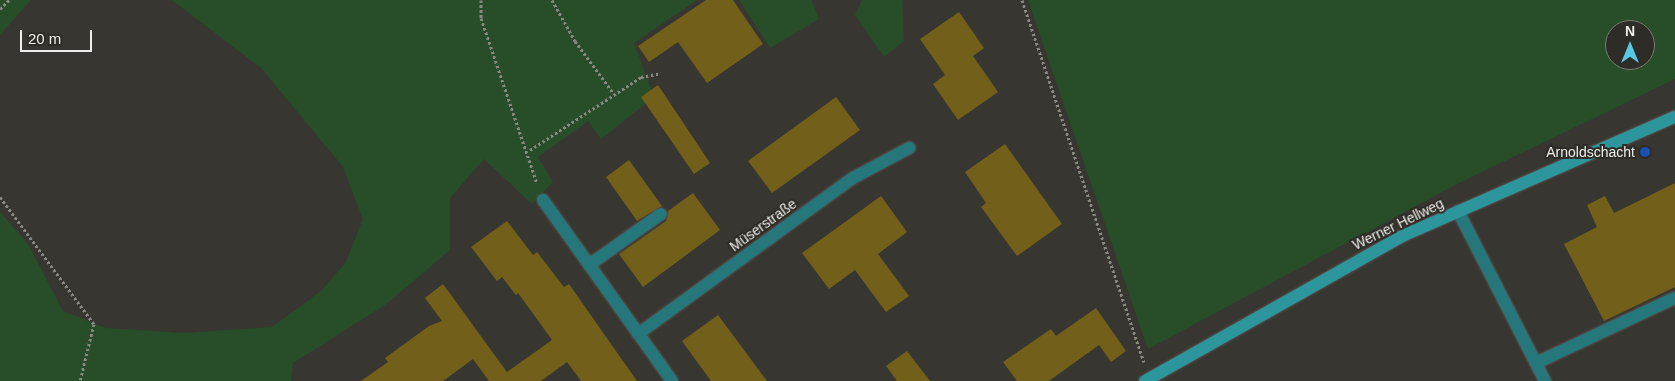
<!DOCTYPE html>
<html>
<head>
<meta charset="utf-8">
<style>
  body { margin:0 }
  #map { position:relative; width:1675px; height:381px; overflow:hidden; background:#383630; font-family:Helvetica,sans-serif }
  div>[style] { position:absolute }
  .green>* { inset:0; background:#274e28 }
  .building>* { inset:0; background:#715f1a }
  .path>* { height:3px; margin-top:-1.5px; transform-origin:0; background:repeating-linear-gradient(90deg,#898782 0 2.5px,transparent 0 5px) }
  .roads { filter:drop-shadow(0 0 1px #55534e) drop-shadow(0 0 1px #55534e) }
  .service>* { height:12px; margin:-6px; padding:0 6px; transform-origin:6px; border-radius:6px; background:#25777b }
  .minor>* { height:12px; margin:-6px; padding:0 6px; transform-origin:6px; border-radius:6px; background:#25777b }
  .secondary>* { height:12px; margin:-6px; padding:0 6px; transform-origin:6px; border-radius:6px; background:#2d969c }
  .dots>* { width:14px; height:14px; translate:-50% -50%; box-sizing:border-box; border:2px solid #2e2c26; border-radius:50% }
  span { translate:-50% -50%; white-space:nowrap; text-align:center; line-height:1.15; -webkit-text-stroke:4px #2e2c26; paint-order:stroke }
  .poi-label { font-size:14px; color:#eeede9 }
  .right { translate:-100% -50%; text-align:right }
  .street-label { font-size:14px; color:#eeede9 }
  .north { position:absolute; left:1605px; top:20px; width:50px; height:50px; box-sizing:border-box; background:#2e2c26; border:1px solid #7b7974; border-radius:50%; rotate:0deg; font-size:14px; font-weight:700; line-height:20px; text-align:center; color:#eeede9 }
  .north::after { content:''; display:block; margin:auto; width:18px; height:22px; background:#59c8e4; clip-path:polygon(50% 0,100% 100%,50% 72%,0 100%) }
  .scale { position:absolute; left:20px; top:30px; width:72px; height:22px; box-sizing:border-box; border:2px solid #eeede9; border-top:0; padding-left:6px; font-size:15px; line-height:18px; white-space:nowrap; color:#eeede9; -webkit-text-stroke:4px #2e2c26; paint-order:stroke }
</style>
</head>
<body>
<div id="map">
  <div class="green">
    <i style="clip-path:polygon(0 0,31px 0,0 35px)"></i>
    <i style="clip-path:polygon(172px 0,697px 0,634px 43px,654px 97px,601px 139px,588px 121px,538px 157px,553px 182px,532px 204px,484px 159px,450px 198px,450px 250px,385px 305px,293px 363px,291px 381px,0 381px,0 212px,28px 244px,63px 311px,106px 328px,184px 333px,272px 327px,321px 291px,346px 262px,363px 219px,343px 167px,261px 68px)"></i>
    <i style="clip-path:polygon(739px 0,811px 0,819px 19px,770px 48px)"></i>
    <i style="clip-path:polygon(862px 0,902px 0,904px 41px,884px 57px,855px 15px)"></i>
    <i style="clip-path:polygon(evenodd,1028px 0,1675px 0,1675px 79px,1457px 184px,1148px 349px,1028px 0,1615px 30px,1645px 30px,1645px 60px,1615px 60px,1615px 30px)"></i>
  </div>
  <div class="building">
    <i style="clip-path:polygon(706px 0,733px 0,763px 44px,707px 83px,678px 42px,649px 62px,638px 46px)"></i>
    <i style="clip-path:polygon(959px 12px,984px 48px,973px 56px,998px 92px,958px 120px,933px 84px,945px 75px,920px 39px)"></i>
    <i style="clip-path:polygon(658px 85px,710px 163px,694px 174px,641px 97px)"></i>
    <i style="clip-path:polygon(836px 97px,860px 130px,772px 193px,748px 161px)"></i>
    <i style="clip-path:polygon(1005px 144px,1062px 224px,1017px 256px,981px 207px,986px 203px,965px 172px)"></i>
    <i style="clip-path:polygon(629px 160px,662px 206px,637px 221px,606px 177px)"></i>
    <i style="clip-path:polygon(1675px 183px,1675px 287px,1604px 321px,1564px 244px,1597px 227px,1587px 205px,1605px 196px,1614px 213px)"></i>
    <i style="clip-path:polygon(693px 193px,720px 230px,643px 287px,619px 254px,666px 221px,668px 211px)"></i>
    <i style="clip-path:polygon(881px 196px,907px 232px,878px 254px,909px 296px,886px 312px,855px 270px,829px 289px,802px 253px)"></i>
    <i style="clip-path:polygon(507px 221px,533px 255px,537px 252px,564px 287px,569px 284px,637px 381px,581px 381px,567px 362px,541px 381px,489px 381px,473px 359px,443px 381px,361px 381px,388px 362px,385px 358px,429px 326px,442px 321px,425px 298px,443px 284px,507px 372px,552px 340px,518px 293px,516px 295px,502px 277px,497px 281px,471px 247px)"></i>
    <i style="clip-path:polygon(1096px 308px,1126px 351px,1111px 362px,1099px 345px,1049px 381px,1017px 381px,1003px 362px,1051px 329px,1056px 336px)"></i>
    <i style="clip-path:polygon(718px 315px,767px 381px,711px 381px,682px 341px)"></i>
    <i style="clip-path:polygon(907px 351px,930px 381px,897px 381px,886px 366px)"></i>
  </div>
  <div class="path">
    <i style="left:481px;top:0;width:18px;rotate:90deg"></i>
    <i style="left:481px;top:18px;width:174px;rotate:71.3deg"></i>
    <i style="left:552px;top:0;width:47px;rotate:60.7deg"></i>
    <i style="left:575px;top:41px;width:66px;rotate:53.7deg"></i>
    <i style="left:1022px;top:0;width:382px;rotate:71.4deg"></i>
    <i style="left:0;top:9px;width:13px;rotate:-45deg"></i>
    <i style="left:530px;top:150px;width:133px;rotate:-33.3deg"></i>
    <i style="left:641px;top:77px;width:20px;rotate:-11deg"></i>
    <i style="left:0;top:197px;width:158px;rotate:53.5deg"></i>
    <i style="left:94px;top:324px;width:59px;rotate:103.8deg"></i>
  </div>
  <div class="roads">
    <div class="service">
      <i style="left:589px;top:265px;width:88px;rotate:-35.3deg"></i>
      <i style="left:1536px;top:363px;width:153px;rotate:-25.1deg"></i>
    </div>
    <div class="minor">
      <i style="left:543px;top:200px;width:222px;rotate:54.5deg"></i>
      <i style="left:1458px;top:211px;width:191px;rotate:62.9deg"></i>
      <i style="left:638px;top:334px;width:266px;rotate:-36deg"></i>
      <i style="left:853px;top:178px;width:64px;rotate:-28.2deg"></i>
    </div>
    <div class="secondary">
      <i style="left:1145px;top:381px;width:295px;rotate:-29.4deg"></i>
      <i style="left:1402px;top:236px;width:298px;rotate:-23.6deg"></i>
    </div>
  </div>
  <div class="dots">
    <i style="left:1645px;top:152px;background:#1a4fb4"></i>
  </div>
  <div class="poi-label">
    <span class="right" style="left:1635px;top:152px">Arnoldschacht</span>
  </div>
  <div class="street-label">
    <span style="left:1398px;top:224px;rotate:-26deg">Werner Hellweg</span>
    <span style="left:763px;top:225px;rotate:-36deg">Müserstraße</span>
  </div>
  <div class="north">N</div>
  <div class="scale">20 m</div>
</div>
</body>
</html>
